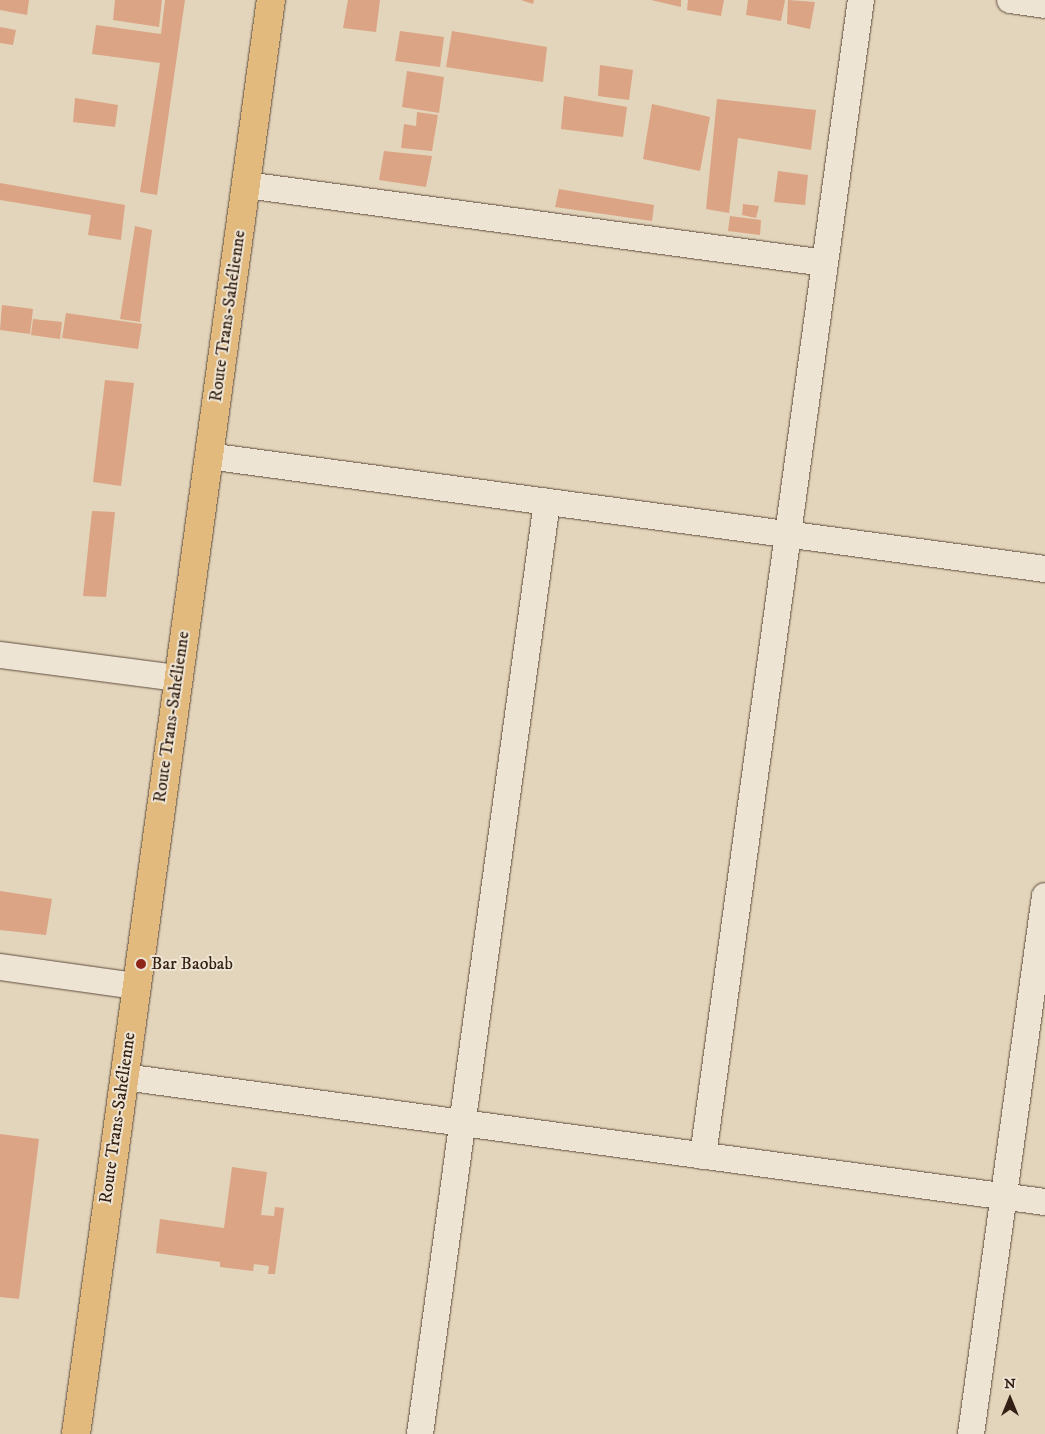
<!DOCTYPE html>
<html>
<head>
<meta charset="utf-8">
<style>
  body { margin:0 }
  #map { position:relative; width:1045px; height:1434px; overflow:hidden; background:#e3d5bb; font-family:"IM FELL DW Pica",serif }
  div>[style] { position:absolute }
  .building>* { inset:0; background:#dba484 }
  .roads { filter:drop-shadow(0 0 1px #604c3e) drop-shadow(0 0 1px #604c3e) }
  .street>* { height:26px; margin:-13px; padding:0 13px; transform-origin:13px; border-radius:13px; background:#ede4d3 }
  .highway>* { height:28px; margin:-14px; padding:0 14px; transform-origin:14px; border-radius:14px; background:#e2ba7e }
  .dots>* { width:14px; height:14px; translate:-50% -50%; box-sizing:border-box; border:2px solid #ede4d3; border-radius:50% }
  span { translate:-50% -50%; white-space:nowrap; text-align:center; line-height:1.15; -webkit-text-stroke:4px #ede4d3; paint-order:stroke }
  .street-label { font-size:18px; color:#341f14 }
  .poi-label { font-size:18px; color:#341f14 }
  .left { translate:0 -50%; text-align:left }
  .north { position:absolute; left:985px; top:1374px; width:50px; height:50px; -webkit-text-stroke:4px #ede4d3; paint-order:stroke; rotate:0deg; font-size:14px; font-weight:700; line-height:20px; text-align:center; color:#341f14 }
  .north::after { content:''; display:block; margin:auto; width:18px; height:22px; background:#341f14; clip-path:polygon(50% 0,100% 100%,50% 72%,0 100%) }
</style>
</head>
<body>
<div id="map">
  <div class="building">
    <i style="clip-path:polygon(0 0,29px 0,27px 15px,0 10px)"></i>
    <i style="clip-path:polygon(115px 0,162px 0,159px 27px,113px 20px)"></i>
    <i style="clip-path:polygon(165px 0,185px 0,157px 195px,140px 192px,160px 63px,92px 54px,96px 25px,161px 34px)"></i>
    <i style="clip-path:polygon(348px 0,380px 0,376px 32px,343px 28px)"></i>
    <i style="clip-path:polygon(521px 0,534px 0,533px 4px)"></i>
    <i style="clip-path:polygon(651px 0,681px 0,681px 7px)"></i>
    <i style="clip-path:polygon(688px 0,724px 0,721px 16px,687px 10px)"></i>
    <i style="clip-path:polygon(748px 0,785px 0,781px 21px,746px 15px)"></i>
    <i style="clip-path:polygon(788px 0,815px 2px,810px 29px,787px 24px)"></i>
    <i style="clip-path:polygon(0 27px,16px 30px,13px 45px,0 43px)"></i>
    <i style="clip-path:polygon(400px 31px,444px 37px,440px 67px,395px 61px)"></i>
    <i style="clip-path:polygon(452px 31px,547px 47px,543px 82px,446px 67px)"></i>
    <i style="clip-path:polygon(600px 65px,633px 70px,629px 100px,598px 96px)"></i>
    <i style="clip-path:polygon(407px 71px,444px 77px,439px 113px,402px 107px)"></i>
    <i style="clip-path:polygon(564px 96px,627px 107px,623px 137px,561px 129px)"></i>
    <i style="clip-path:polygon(75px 98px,118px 105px,115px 127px,73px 122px)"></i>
    <i style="clip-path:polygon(717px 99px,816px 110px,811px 150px,738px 138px,729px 213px,706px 209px)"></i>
    <i style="clip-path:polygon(652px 104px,710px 117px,700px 171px,643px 159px)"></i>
    <i style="clip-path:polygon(417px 112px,438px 115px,432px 151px,401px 148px,404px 124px,416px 126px)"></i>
    <i style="clip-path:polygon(384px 151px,432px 156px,426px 187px,379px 180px)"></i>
    <i style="clip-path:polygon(778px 171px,808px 175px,805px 205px,774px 202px)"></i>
    <i style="clip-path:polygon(0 183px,125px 205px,121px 240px,88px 235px,91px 215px,0 200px)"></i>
    <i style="clip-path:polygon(559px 189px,654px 205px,652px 221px,555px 207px)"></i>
    <i style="clip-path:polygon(743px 204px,759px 206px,756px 218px,742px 215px)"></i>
    <i style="clip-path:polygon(730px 216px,761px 220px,760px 235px,728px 231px)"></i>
    <i style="clip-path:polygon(135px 226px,152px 230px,140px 322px,120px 319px)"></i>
    <i style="clip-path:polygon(2px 305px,33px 309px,30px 334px,0 330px)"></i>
    <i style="clip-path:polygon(66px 313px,142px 324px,138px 349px,62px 338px)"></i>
    <i style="clip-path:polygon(33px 319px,62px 322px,60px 339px,31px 335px)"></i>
    <i style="clip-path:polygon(105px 380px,134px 383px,121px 486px,93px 482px)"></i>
    <i style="clip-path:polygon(92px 511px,115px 512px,106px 597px,83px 596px)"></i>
    <i style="clip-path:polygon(0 891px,52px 899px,46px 935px,0 930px)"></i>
    <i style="clip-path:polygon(0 1134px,39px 1139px,19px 1299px,0 1297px)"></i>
    <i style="clip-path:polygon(232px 1167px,267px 1172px,261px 1215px,274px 1216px,275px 1207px,284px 1208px,275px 1274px,268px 1274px,269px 1266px,254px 1264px,253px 1271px,220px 1267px,220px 1262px,156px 1253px,160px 1219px,224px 1228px)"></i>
  </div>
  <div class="roads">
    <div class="street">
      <i style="left:1010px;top:0;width:35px;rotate:8deg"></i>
      <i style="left:246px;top:185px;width:584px;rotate:7.67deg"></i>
      <i style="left:208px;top:456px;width:845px;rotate:7.69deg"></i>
      <i style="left:0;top:655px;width:178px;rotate:7.4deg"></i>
      <i style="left:0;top:967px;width:137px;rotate:8deg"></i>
      <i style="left:124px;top:1077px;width:929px;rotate:7.73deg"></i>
      <i style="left:703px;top:1156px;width:1167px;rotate:-82.22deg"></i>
      <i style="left:420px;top:1434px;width:941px;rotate:-82.24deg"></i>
      <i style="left:971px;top:1434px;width:543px;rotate:-82.17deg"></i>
    </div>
    <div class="highway">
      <i style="left:76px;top:1434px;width:1447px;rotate:-82.26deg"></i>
    </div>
  </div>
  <div class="dots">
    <i style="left:141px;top:964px;background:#8f2418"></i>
  </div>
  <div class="street-label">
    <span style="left:228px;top:316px;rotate:-82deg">Route Trans-Sahélienne</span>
    <span style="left:172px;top:717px;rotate:-82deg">Route Trans-Sahélienne</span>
    <span style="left:118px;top:1118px;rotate:-82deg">Route Trans-Sahélienne</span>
  </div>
  <div class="poi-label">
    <span class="left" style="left:151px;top:964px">Bar Baobab</span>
  </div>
  <div class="north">N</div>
</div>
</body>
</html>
